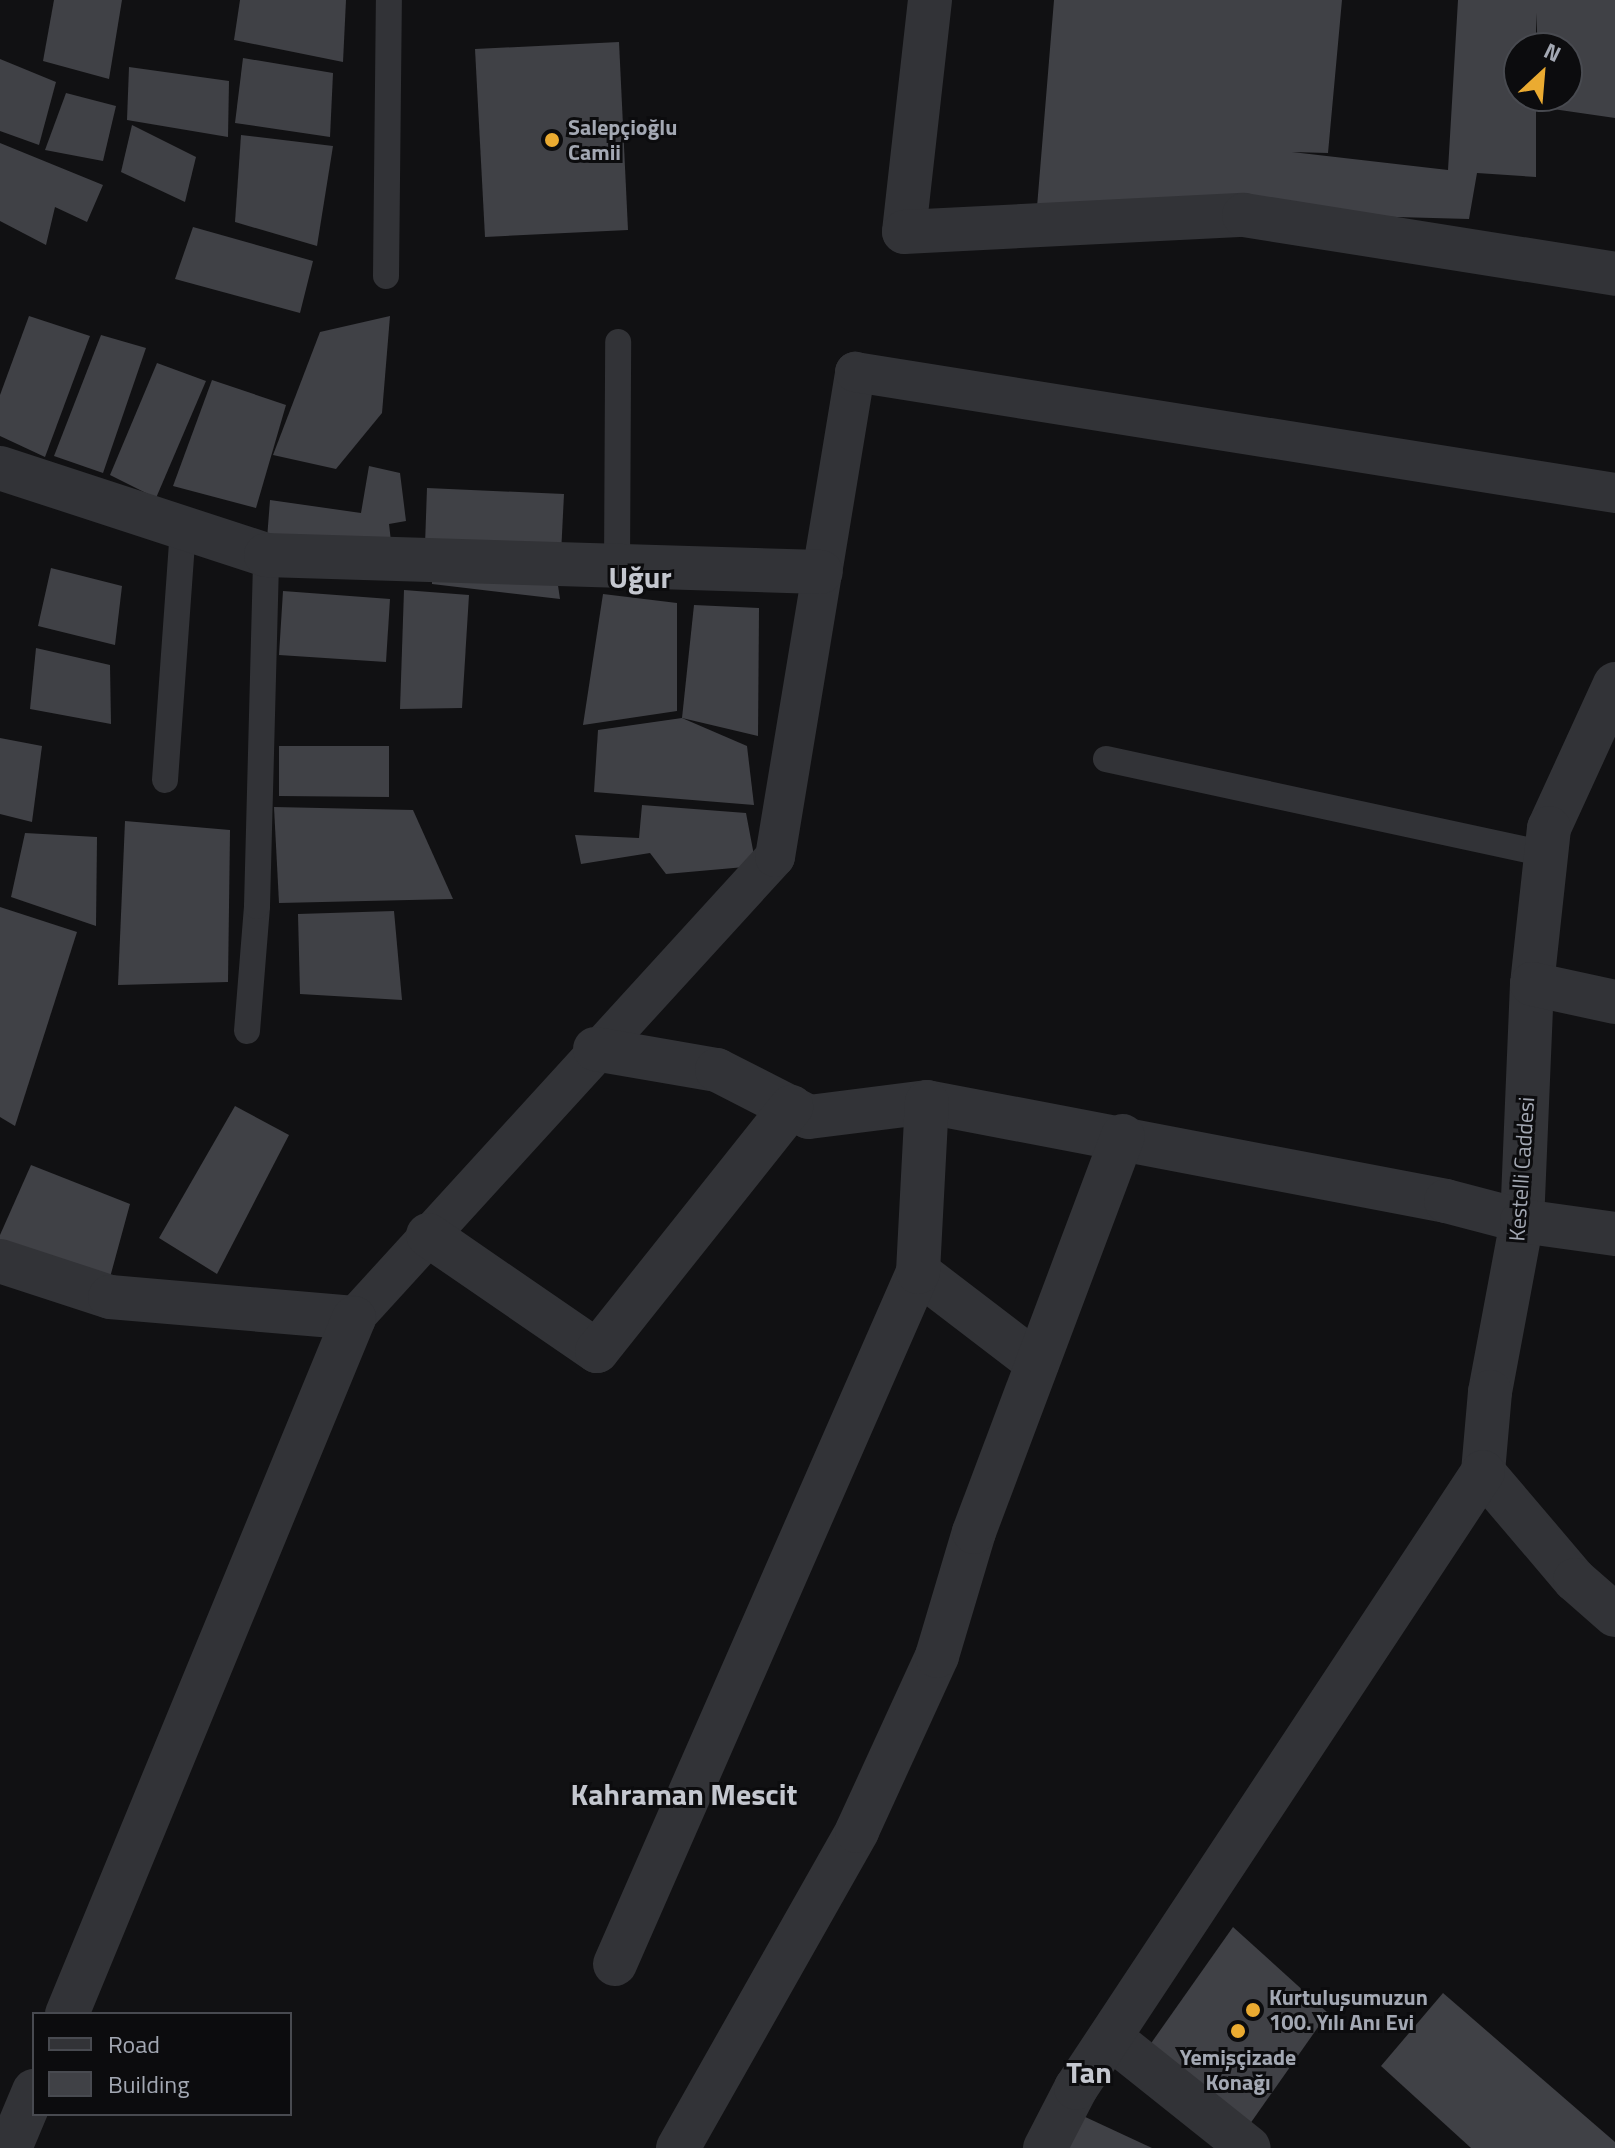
<!DOCTYPE html>
<html>
<head>
<meta charset="utf-8">
<style>
  body { margin:0 }
  #map { position:relative; width:1615px; height:2148px; overflow:hidden; background:#111113; font-family:"Titillium Web",sans-serif }
  div>[style] { position:absolute }
  .building>* { inset:0; background:#404146 }
  .service>* { height:26px; margin:-13px; padding:0 13px; transform-origin:13px; border-radius:13px; background:#323337 }
  .pedestrian>* { height:40px; margin:-20px; padding:0 20px; transform-origin:20px; border-radius:20px; background:#323337 }
  .minor>* { height:44px; margin:-22px; padding:0 22px; transform-origin:22px; border-radius:22px; background:#323337 }
  .dots>* { width:22px; height:22px; translate:-50% -50%; box-sizing:border-box; border:4px solid #0c0c0e; border-radius:50% }
  span { translate:-50% -50%; white-space:nowrap; text-align:center; line-height:1.15; -webkit-text-stroke:6px #0c0c0e; paint-order:stroke }
  .poi-label { font-size:22px; color:#a3a8b3; font-weight:700 }
  .left { translate:0 -50%; text-align:left }
  .street-label { font-size:22px; color:#a3a8b3 }
  .district-label { font-size:30px; color:#c4c7cf; font-weight:700 }
  .legend { position:absolute; left:32px; top:2012px; width:260px; height:104px; box-sizing:border-box; background:#0c0c0e; border:2px solid #484a50; margin:0; padding:10px 14px; list-style:none; font-size:24px; color:#a3a8b3 }
  .legend li { display:flex; align-items:center; gap:16px; height:40px }
  .legend b { width:40px; border:2px solid #484a50 }
  .north { position:absolute; left:1503px; top:32px; width:80px; height:80px; box-sizing:border-box; background:#0c0c0e; border:2px solid #484a50; border-radius:50%; rotate:26deg; font-size:22px; font-weight:700; line-height:32px; text-align:center; color:#a3a8b3 }
  .north::after { content:''; display:block; margin:auto; width:28px; height:36px; background:#ebab31; clip-path:polygon(50% 0,100% 100%,50% 72%,0 100%) }
</style>
</head>
<body>
<div id="map">
  <div class="building">
    <i style="clip-path:polygon(54px 0,122px 0,109px 79px,43px 61px)"></i>
    <i style="clip-path:polygon(240px 0,346px 0,343px 62px,234px 40px)"></i>
    <i style="clip-path:polygon(1054px 0,1342px 0,1328px 153px,1292px 152px,1448px 170px,1458px 0,1615px 0,1615px 118px,1539px 107px,1539px 96px,1567px 96px,1567px 48px,1538px 48px,1536px 13px,1536px 48px,1519px 48px,1519px 96px,1536px 96px,1536px 177px,1477px 173px,1469px 219px,1037px 207px)"></i>
    <i style="clip-path:polygon(619px 42px,628px 230px,485px 237px,475px 49px)"></i>
    <i style="clip-path:polygon(243px 58px,333px 73px,330px 137px,235px 123px)"></i>
    <i style="clip-path:polygon(0 59px,56px 82px,39px 145px,0 131px)"></i>
    <i style="clip-path:polygon(129px 67px,229px 81px,228px 137px,127px 120px)"></i>
    <i style="clip-path:polygon(66px 93px,116px 106px,103px 161px,45px 150px)"></i>
    <i style="clip-path:polygon(132px 125px,196px 157px,185px 202px,121px 172px)"></i>
    <i style="clip-path:polygon(241px 135px,333px 146px,317px 246px,235px 222px)"></i>
    <i style="clip-path:polygon(0 143px,103px 185px,87px 222px,55px 207px,46px 245px,0 221px)"></i>
    <i style="clip-path:polygon(193px 227px,313px 261px,300px 313px,175px 279px)"></i>
    <i style="clip-path:polygon(29px 316px,90px 336px,45px 457px,0 436px,0 395px)"></i>
    <i style="clip-path:polygon(390px 316px,382px 413px,336px 469px,273px 455px,320px 332px)"></i>
    <i style="clip-path:polygon(101px 335px,146px 348px,103px 473px,54px 456px)"></i>
    <i style="clip-path:polygon(157px 363px,206px 381px,156px 498px,110px 475px)"></i>
    <i style="clip-path:polygon(212px 380px,286px 405px,256px 508px,173px 486px)"></i>
    <i style="clip-path:polygon(369px 466px,400px 473px,406px 521px,389px 524px,392px 550px,267px 539px,270px 500px,361px 513px)"></i>
    <i style="clip-path:polygon(427px 488px,564px 494px,561px 554px,425px 545px)"></i>
    <i style="clip-path:polygon(51px 568px,122px 586px,115px 645px,38px 626px)"></i>
    <i style="clip-path:polygon(432px 572px,556px 572px,560px 599px,432px 584px)"></i>
    <i style="clip-path:polygon(404px 590px,469px 595px,462px 708px,400px 709px)"></i>
    <i style="clip-path:polygon(283px 591px,390px 599px,386px 662px,279px 655px)"></i>
    <i style="clip-path:polygon(603px 594px,677px 603px,677px 711px,583px 725px)"></i>
    <i style="clip-path:polygon(694px 605px,759px 608px,758px 736px,682px 718px)"></i>
    <i style="clip-path:polygon(36px 648px,110px 665px,111px 724px,30px 709px)"></i>
    <i style="clip-path:polygon(682px 718px,747px 746px,754px 805px,594px 792px,598px 730px)"></i>
    <i style="clip-path:polygon(0 738px,42px 746px,32px 822px,0 814px)"></i>
    <i style="clip-path:polygon(279px 746px,389px 746px,389px 797px,279px 796px)"></i>
    <i style="clip-path:polygon(642px 805px,746px 813px,756px 866px,666px 874px,650px 853px,581px 864px,575px 835px,639px 838px)"></i>
    <i style="clip-path:polygon(274px 807px,413px 810px,453px 899px,279px 903px)"></i>
    <i style="clip-path:polygon(125px 821px,230px 830px,228px 982px,118px 985px)"></i>
    <i style="clip-path:polygon(25px 833px,97px 837px,96px 926px,11px 897px)"></i>
    <i style="clip-path:polygon(0 907px,77px 932px,15px 1126px,0 1117px)"></i>
    <i style="clip-path:polygon(394px 911px,402px 1000px,300px 994px,298px 914px)"></i>
    <i style="clip-path:polygon(235px 1106px,289px 1135px,217px 1274px,159px 1238px)"></i>
    <i style="clip-path:polygon(31px 1165px,130px 1204px,109px 1281px,0 1249px,0 1235px)"></i>
    <i style="clip-path:polygon(1233px 1927px,1328px 2013px,1245px 2131px,1147px 2049px)"></i>
    <i style="clip-path:polygon(1443px 1993px,1615px 2142px,1615px 2148px,1471px 2148px,1381px 2066px)"></i>
    <i style="clip-path:polygon(1081px 2115px,1152px 2148px,1066px 2148px)"></i>
  </div>
  <div class="service">
    <i style="left:386px;top:276px;width:276px;rotate:-89.4deg"></i>
    <i style="left:617px;top:568px;width:226px;rotate:-89.7deg"></i>
    <i style="left:1106px;top:759px;width:450px;rotate:12.2deg"></i>
    <i style="left:165px;top:780px;width:252px;rotate:-85.9deg"></i>
    <i style="left:247px;top:1031px;width:125px;rotate:-85.4deg"></i>
    <i style="left:257px;top:906px;width:351px;rotate:-88.5deg"></i>
  </div>
  <div class="pedestrian">
    <i style="left:354px;top:1318px;width:624px;rotate:-47.6deg"></i>
    <i style="left:775px;top:857px;width:492px;rotate:-80.6deg"></i>
    <i style="left:855px;top:372px;width:770px;rotate:9.05deg"></i>
  </div>
  <div class="minor">
    <i style="left:930px;top:0;width:233px;rotate:96.4deg"></i>
    <i style="left:904px;top:232px;width:340px;rotate:-2.9deg"></i>
    <i style="left:1244px;top:215px;width:376px;rotate:9deg"></i>
    <i style="left:0;top:468px;width:280px;rotate:18.1deg"></i>
    <i style="left:266px;top:555px;width:555px;rotate:1.75deg"></i>
    <i style="left:1615px;top:684px;width:158px;rotate:114.6deg"></i>
    <i style="left:1549px;top:828px;width:157px;rotate:96.2deg"></i>
    <i style="left:1532px;top:984px;width:237px;rotate:92.4deg"></i>
    <i style="left:1522px;top:1221px;width:174px;rotate:100.6deg"></i>
    <i style="left:1490px;top:1392px;width:80px;rotate:95deg"></i>
    <i style="left:1483px;top:1472px;width:142px;rotate:49.6deg"></i>
    <i style="left:1575px;top:1580px;width:53px;rotate:41.2deg"></i>
    <i style="left:1532px;top:984px;width:85px;rotate:12.2deg"></i>
    <i style="left:595px;top:1049px;width:124px;rotate:9.8deg"></i>
    <i style="left:717px;top:1070px;width:103px;rotate:27.1deg"></i>
    <i style="left:809px;top:1117px;width:119px;rotate:-7.2deg"></i>
    <i style="left:927px;top:1102px;width:528px;rotate:10.8deg"></i>
    <i style="left:1446px;top:1201px;width:79px;rotate:14.7deg"></i>
    <i style="left:1522px;top:1221px;width:94px;rotate:8deg"></i>
    <i style="left:428px;top:1235px;width:205px;rotate:34.5deg"></i>
    <i style="left:597px;top:1351px;width:312px;rotate:-51.5deg"></i>
    <i style="left:0;top:1261px;width:116px;rotate:18.1deg"></i>
    <i style="left:110px;top:1297px;width:245px;rotate:4.9deg"></i>
    <i style="left:354px;top:1318px;width:753px;rotate:112.41deg"></i>
    <i style="left:918px;top:1272px;width:150px;rotate:37.4deg"></i>
    <i style="left:615px;top:1964px;width:755px;rotate:-66.35deg"></i>
    <i style="left:918px;top:1272px;width:170px;rotate:-87deg"></i>
    <i style="left:1111px;top:2038px;width:176px;rotate:38.6deg"></i>
    <i style="left:10px;top:2148px;width:62px;rotate:-67.2deg"></i>
    <i style="left:678px;top:2148px;width:364px;rotate:-60.5deg"></i>
    <i style="left:857px;top:1831px;width:192px;rotate:-65.4deg"></i>
    <i style="left:937px;top:1656px;width:129px;rotate:-73.4deg"></i>
    <i style="left:974px;top:1532px;width:423px;rotate:-69.4deg"></i>
    <i style="left:1045px;top:2148px;width:68px;rotate:-62.7deg"></i>
    <i style="left:1076px;top:2088px;width:738px;rotate:-56.55deg"></i>
  </div>
  <div class="dots">
    <i style="left:552px;top:140px;background:#ebab31"></i>
    <i style="left:1253px;top:2010px;background:#ebab31"></i>
    <i style="left:1238px;top:2031px;background:#ebab31"></i>
  </div>
  <div class="poi-label">
    <span class="left" style="left:568px;top:140px">Salepçioğlu<br>Camii</span>
    <span class="left" style="left:1269px;top:2010px">Kurtuluşumuzun<br>100. Yılı Anı Evi</span>
    <span style="left:1238px;top:2070px">Yemişçizade<br>Konağı</span>
  </div>
  <div class="street-label">
    <span style="left:1522px;top:1169px;rotate:-86deg">Kestelli Caddesi</span>
  </div>
  <div class="district-label">
    <span style="left:640px;top:577px">Uğur</span>
    <span style="left:684px;top:1794px">Kahraman Mescit</span>
    <span style="left:1089px;top:2072px">Tan</span>
  </div>
  <ul class="legend">
  <li><b style="height:10px;background:#323337"></b>Road</li>
  <li><b style="height:22px;background:#404146"></b>Building</li>
  </ul>
  <div class="north">N</div>
</div>
</body>
</html>
